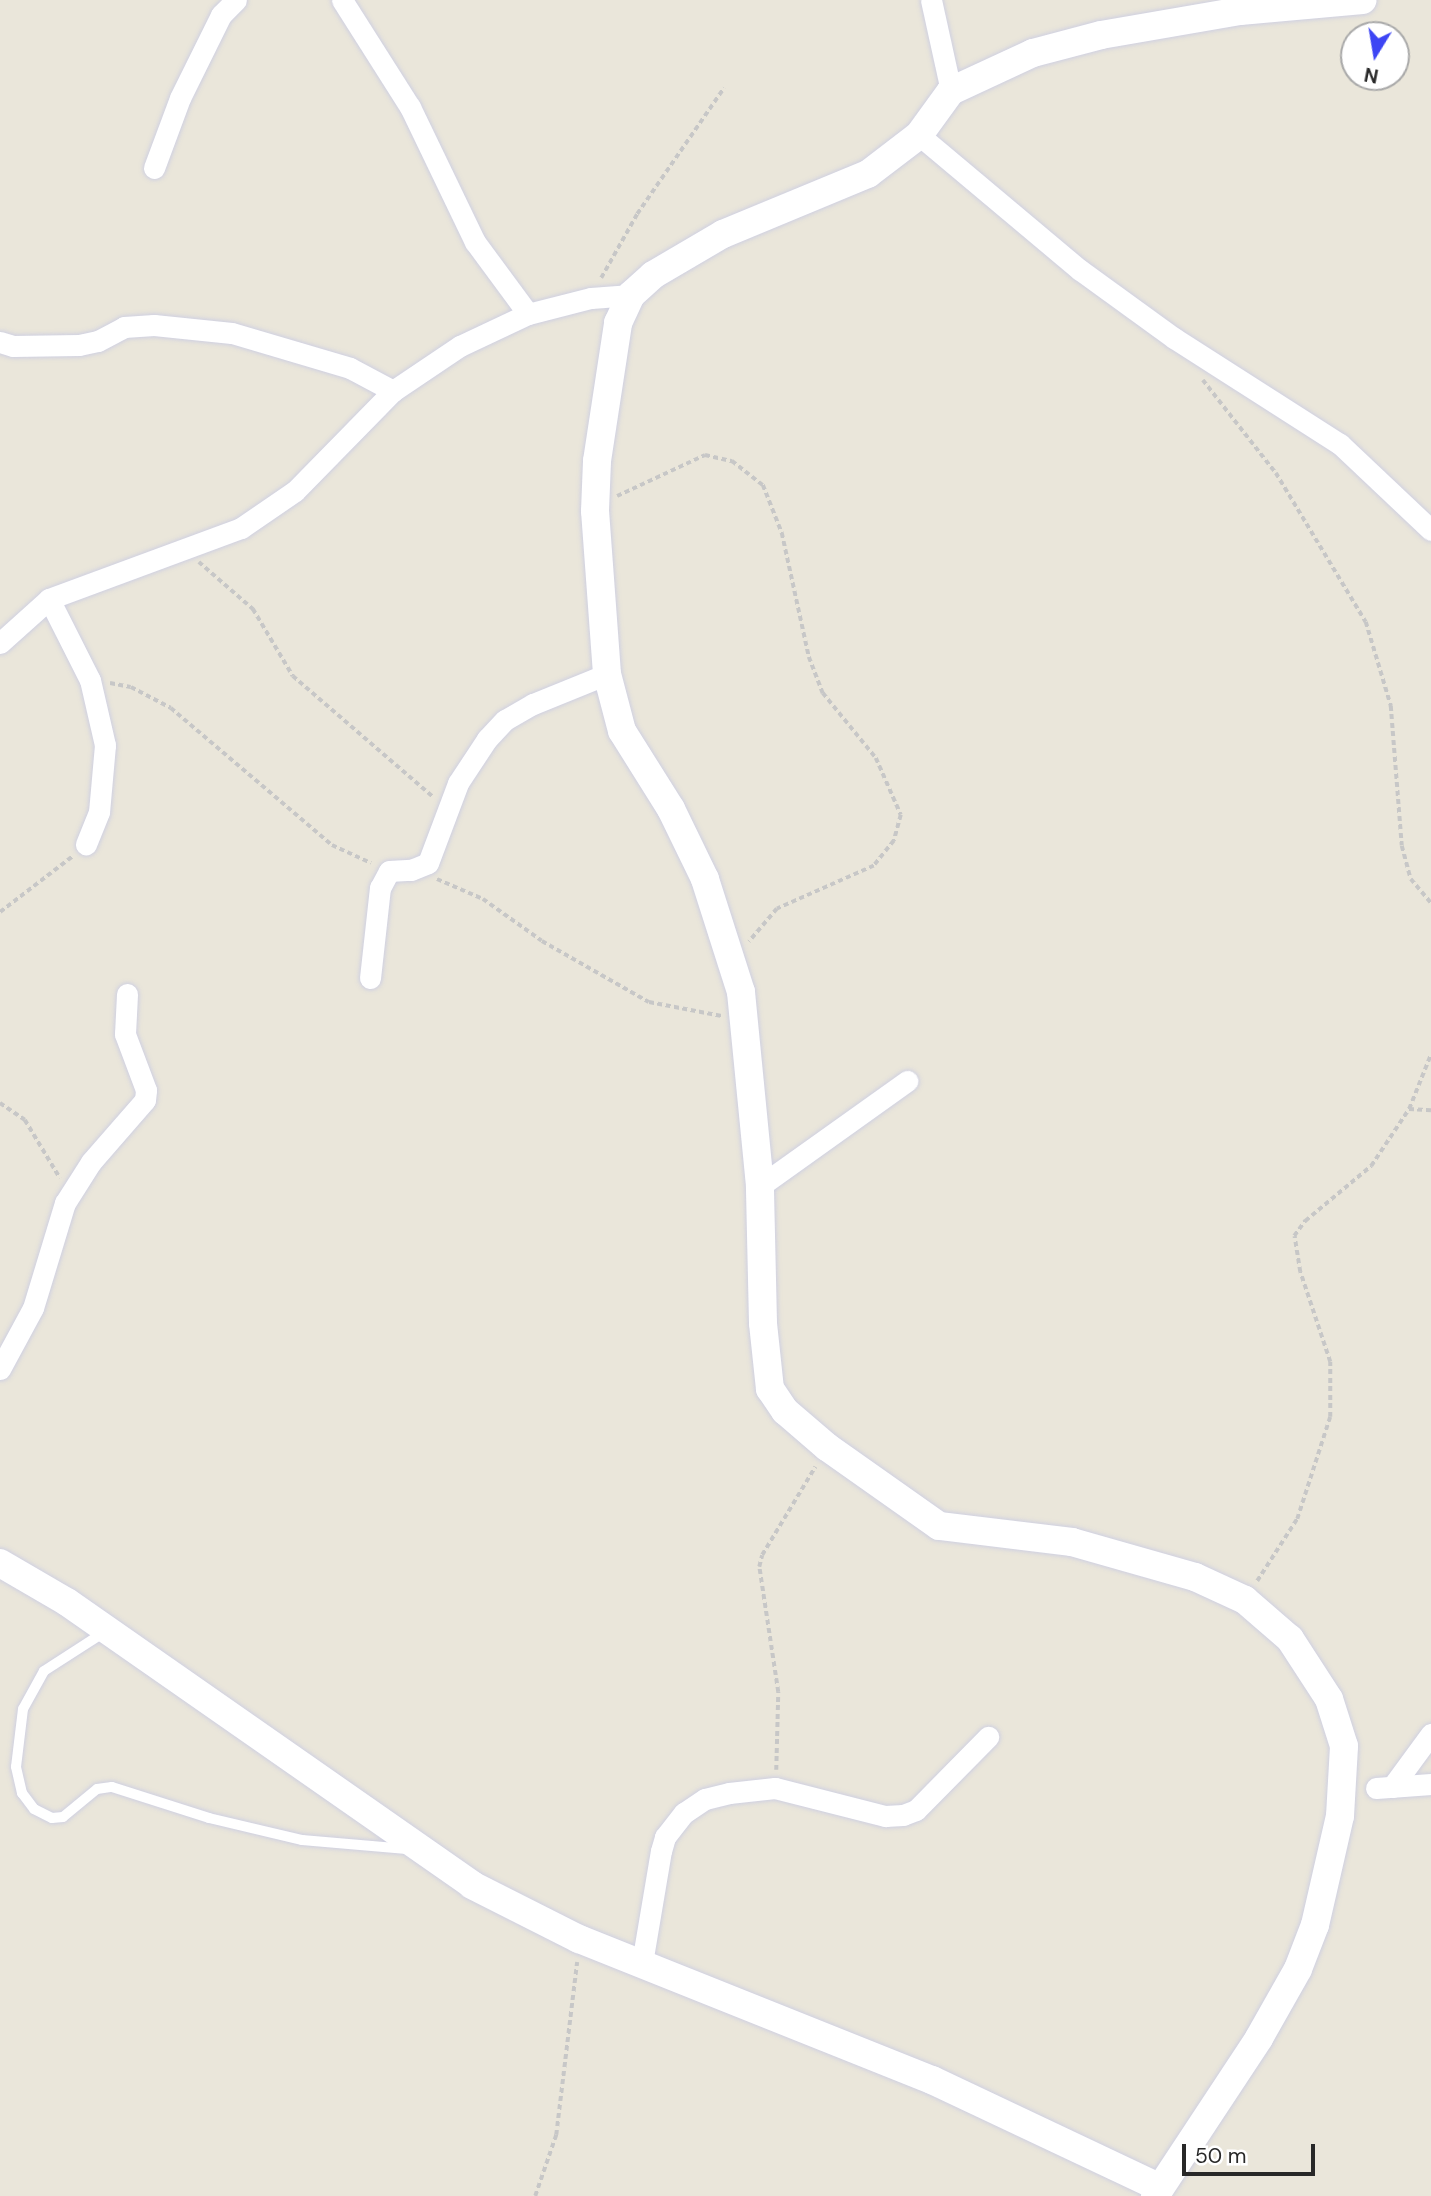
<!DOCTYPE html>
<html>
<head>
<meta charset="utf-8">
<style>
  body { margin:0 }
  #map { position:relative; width:1431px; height:2196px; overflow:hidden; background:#eae6da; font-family:"DM Sans",sans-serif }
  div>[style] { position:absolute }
  .path>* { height:3.5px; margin-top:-1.75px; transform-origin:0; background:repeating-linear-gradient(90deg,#c7c7c7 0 5px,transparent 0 8.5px) }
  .roads { filter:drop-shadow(0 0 2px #cfd0e1) drop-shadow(0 0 2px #cfd0e1) }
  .lane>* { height:10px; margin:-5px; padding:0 5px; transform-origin:5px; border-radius:5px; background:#fff }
  .street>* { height:21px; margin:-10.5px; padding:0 10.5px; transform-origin:10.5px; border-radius:10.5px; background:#fff }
  .secondary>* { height:28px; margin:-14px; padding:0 14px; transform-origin:14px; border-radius:14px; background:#fff }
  span { translate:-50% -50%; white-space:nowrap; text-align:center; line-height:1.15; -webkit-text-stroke:5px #fff; paint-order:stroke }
  .north { position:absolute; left:1340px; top:21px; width:70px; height:70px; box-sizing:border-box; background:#fff; border:2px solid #a9a9a9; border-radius:50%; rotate:191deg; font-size:19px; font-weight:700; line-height:28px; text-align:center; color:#282828 }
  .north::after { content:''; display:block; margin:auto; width:24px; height:32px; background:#3d45f4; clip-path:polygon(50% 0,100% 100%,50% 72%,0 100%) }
  .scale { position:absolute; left:1182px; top:2144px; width:133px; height:32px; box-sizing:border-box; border:4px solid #282828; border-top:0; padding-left:9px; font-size:21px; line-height:24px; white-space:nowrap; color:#282828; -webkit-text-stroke:5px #fff; paint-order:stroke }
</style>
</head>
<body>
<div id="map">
  <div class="path">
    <i style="left:601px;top:278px;width:73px;rotate:-60.6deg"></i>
    <i style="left:637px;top:214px;width:153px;rotate:-55.4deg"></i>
    <i style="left:1203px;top:380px;width:118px;rotate:51.9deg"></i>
    <i style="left:1276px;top:473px;width:174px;rotate:58.9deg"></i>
    <i style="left:1366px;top:622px;width:88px;rotate:73.4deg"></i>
    <i style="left:1391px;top:706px;width:140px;rotate:85.5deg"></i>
    <i style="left:1402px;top:846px;width:34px;rotate:75deg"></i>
    <i style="left:1411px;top:879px;width:31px;rotate:50deg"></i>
    <i style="left:617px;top:496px;width:97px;rotate:-25deg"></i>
    <i style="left:705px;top:455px;width:28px;rotate:13deg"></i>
    <i style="left:732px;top:461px;width:39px;rotate:38deg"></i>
    <i style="left:763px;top:485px;width:52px;rotate:68.4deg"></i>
    <i style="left:782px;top:533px;width:127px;rotate:77.7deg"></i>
    <i style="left:809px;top:657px;width:39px;rotate:69deg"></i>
    <i style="left:823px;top:693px;width:84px;rotate:50.8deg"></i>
    <i style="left:876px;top:758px;width:62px;rotate:66.3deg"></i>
    <i style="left:901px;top:815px;width:27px;rotate:105deg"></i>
    <i style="left:894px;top:841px;width:32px;rotate:129deg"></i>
    <i style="left:874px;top:866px;width:106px;rotate:156.1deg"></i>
    <i style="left:777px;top:909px;width:43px;rotate:130.3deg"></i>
    <i style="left:199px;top:562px;width:72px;rotate:41deg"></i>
    <i style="left:253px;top:609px;width:78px;rotate:59.2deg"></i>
    <i style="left:293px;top:676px;width:185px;rotate:40.8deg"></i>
    <i style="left:110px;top:683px;width:21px;rotate:11deg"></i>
    <i style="left:131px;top:687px;width:45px;rotate:27.7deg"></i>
    <i style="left:171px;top:708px;width:211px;rotate:40.4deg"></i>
    <i style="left:332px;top:845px;width:43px;rotate:24.8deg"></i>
    <i style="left:437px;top:879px;width:50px;rotate:23.5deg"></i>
    <i style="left:483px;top:899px;width:72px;rotate:35.4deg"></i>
    <i style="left:542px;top:941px;width:123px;rotate:29.7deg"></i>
    <i style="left:649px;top:1002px;width:74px;rotate:10.9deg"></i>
    <i style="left:0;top:912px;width:92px;rotate:-37.5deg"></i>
    <i style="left:0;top:1103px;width:30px;rotate:34deg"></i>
    <i style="left:25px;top:1120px;width:68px;rotate:58.9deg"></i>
    <i style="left:1409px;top:1109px;width:22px;rotate:3deg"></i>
    <i style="left:1257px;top:1581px;width:74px;rotate:-57.2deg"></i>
    <i style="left:1297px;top:1519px;width:107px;rotate:-72.1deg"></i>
    <i style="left:1330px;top:1417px;width:55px;rotate:-90deg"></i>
    <i style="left:1330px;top:1362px;width:95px;rotate:-108.4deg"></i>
    <i style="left:1300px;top:1272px;width:36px;rotate:-99deg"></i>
    <i style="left:1294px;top:1236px;width:19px;rotate:-54deg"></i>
    <i style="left:1305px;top:1221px;width:86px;rotate:-39.8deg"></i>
    <i style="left:1371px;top:1166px;width:69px;rotate:-56.3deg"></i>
    <i style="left:1409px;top:1109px;width:59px;rotate:-68.2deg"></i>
    <i style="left:776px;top:1770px;width:78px;rotate:-88.5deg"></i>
    <i style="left:778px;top:1692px;width:126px;rotate:-98.6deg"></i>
    <i style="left:759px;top:1567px;width:12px;rotate:-76deg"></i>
    <i style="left:762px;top:1555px;width:103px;rotate:-58.9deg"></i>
    <i style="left:535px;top:2196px;width:65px;rotate:-71deg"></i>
    <i style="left:556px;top:2135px;width:174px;rotate:-83.1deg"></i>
  </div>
  <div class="roads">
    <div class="lane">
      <i style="left:106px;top:1631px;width:74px;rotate:147.2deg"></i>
      <i style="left:44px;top:1671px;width:43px;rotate:118.9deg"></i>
      <i style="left:23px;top:1709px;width:58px;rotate:96.9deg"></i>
      <i style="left:16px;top:1767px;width:27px;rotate:77deg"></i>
      <i style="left:22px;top:1793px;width:20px;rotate:53deg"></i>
      <i style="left:34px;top:1809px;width:20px;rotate:27deg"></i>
      <i style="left:52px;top:1818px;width:11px;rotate:-5deg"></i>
      <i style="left:63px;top:1817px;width:44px;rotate:-39.5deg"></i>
      <i style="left:97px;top:1789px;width:15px;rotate:-8deg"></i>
      <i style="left:112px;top:1787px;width:102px;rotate:17.7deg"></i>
      <i style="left:209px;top:1818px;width:96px;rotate:13.3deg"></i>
      <i style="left:302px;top:1840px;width:105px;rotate:4.9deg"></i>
    </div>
    <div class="street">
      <i style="left:342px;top:0;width:127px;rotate:57.6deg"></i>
      <i style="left:410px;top:107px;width:150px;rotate:64.3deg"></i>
      <i style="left:475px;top:242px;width:89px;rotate:53.6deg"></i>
      <i style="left:931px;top:0;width:93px;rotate:77.6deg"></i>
      <i style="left:919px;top:135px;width:210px;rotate:40deg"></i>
      <i style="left:1080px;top:270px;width:116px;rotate:35.9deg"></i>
      <i style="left:1174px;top:338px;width:197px;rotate:32.6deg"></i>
      <i style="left:1340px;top:444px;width:125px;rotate:43.4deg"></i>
      <i style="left:154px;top:168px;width:75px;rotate:-69.6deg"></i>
      <i style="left:180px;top:98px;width:93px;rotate:-63.7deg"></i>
      <i style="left:221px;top:15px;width:21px;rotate:-45deg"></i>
      <i style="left:0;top:342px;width:14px;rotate:17deg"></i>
      <i style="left:13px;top:346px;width:66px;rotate:-0.9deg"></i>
      <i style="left:79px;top:345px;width:19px;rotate:-12deg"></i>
      <i style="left:98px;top:341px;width:30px;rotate:-28deg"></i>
      <i style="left:124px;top:327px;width:30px;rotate:-4deg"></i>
      <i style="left:154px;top:325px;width:78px;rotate:5.9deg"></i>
      <i style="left:232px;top:333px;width:123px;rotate:16.5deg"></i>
      <i style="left:350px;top:368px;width:49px;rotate:28.1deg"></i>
      <i style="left:49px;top:599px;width:91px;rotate:63.2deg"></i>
      <i style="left:90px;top:680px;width:67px;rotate:77deg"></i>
      <i style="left:105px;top:745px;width:67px;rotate:95.1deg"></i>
      <i style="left:99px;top:812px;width:35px;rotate:112deg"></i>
      <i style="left:0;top:643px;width:66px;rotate:-41.9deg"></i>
      <i style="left:49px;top:599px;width:205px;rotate:-20.3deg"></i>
      <i style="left:241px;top:528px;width:65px;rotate:-34.4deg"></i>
      <i style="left:295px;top:491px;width:140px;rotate:-45.6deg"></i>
      <i style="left:393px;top:391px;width:81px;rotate:-33.9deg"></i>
      <i style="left:460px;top:346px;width:75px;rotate:-25.2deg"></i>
      <i style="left:528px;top:314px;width:65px;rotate:-14.3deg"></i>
      <i style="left:591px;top:298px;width:40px;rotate:-4.3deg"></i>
      <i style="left:370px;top:978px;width:91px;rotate:-83.7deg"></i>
      <i style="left:380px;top:888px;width:19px;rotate:-62deg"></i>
      <i style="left:389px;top:871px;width:22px;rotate:-3deg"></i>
      <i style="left:411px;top:870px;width:18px;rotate:-22deg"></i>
      <i style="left:428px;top:863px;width:85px;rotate:-69.4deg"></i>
      <i style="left:458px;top:783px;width:53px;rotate:-56.6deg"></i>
      <i style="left:487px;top:739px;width:26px;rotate:-47deg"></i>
      <i style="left:505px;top:720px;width:32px;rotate:-30deg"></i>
      <i style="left:533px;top:704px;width:80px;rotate:-22.1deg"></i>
      <i style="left:760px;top:1186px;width:181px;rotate:-35.5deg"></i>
      <i style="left:0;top:1369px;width:69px;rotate:-61.6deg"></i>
      <i style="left:33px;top:1308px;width:110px;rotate:-73.1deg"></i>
      <i style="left:65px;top:1203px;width:49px;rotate:-57.6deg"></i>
      <i style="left:91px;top:1162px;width:82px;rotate:-48.9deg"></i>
      <i style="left:145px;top:1100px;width:10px;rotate:-84deg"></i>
      <i style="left:146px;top:1090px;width:60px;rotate:-110.6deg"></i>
      <i style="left:125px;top:1034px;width:40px;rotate:-87.1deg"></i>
      <i style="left:1392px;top:1787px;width:66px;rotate:-53.7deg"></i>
      <i style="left:1376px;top:1788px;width:55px;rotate:-4.2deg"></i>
      <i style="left:642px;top:1963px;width:114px;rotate:-80.4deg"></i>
      <i style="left:661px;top:1851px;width:15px;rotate:-74deg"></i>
      <i style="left:665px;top:1837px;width:31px;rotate:-52deg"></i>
      <i style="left:684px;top:1813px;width:25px;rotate:-34deg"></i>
      <i style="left:705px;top:1799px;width:25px;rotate:-14deg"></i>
      <i style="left:729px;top:1793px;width:46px;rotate:-6.2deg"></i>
      <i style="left:775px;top:1788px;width:114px;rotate:14.3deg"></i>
      <i style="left:885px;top:1816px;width:18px;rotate:-3deg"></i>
      <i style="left:903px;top:1815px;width:14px;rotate:-21deg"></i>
      <i style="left:916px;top:1810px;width:103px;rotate:-45.4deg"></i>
    </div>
    <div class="secondary">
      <i style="left:0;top:1563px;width:78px;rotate:30.2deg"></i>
      <i style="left:67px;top:1602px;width:494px;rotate:34.9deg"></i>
      <i style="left:472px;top:1885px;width:120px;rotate:26.8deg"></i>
      <i style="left:579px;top:1939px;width:380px;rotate:21.8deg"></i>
      <i style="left:932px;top:2080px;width:252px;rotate:25.3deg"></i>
      <i style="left:1155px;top:2196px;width:189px;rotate:-56.6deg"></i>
      <i style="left:1259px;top:2038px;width:79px;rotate:-60.5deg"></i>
      <i style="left:1298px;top:1969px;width:47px;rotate:-68.9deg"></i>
      <i style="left:1315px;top:1925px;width:112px;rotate:-77.1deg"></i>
      <i style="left:1340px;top:1816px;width:70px;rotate:-86.7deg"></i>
      <i style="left:1344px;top:1746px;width:49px;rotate:-107.7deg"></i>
      <i style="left:1329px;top:1699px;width:72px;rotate:-123deg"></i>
      <i style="left:1290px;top:1639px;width:60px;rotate:-139.1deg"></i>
      <i style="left:1245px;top:1600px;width:55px;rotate:-155.3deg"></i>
      <i style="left:1195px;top:1577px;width:128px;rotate:-164.1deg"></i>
      <i style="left:1072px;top:1542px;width:134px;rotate:-173.1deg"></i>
      <i style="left:939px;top:1526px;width:137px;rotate:-144.8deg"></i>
      <i style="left:827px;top:1447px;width:55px;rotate:-139.4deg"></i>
      <i style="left:785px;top:1411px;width:27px;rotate:-124deg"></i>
      <i style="left:770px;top:1389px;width:66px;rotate:-96.1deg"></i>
      <i style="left:763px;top:1323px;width:137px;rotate:-91.3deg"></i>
      <i style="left:760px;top:1186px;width:195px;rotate:-95.6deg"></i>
      <i style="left:741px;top:992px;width:119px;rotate:-107.7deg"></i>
      <i style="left:705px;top:879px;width:78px;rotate:-115.9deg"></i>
      <i style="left:671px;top:809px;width:92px;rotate:-122.1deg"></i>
      <i style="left:622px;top:731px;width:59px;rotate:-104.7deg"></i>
      <i style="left:607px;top:674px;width:163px;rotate:-94.2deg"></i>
      <i style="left:595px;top:511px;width:50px;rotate:-87.7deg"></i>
      <i style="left:597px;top:461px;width:140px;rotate:-81.3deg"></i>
      <i style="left:618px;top:323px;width:31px;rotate:-65deg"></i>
      <i style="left:631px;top:295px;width:30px;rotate:-42deg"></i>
      <i style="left:653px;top:275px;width:81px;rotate:-30.4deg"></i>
      <i style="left:723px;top:234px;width:157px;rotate:-22.5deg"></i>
      <i style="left:868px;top:174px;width:64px;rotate:-37.4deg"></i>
      <i style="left:919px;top:135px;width:54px;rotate:-54deg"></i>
      <i style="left:951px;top:91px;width:90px;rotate:-24.9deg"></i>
      <i style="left:1033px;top:53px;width:70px;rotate:-14.8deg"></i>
      <i style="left:1101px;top:35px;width:141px;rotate:-9.8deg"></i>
      <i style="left:1240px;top:11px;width:123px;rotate:-5.1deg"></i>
    </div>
  </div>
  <div class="north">N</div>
  <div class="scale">50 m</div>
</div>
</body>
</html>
